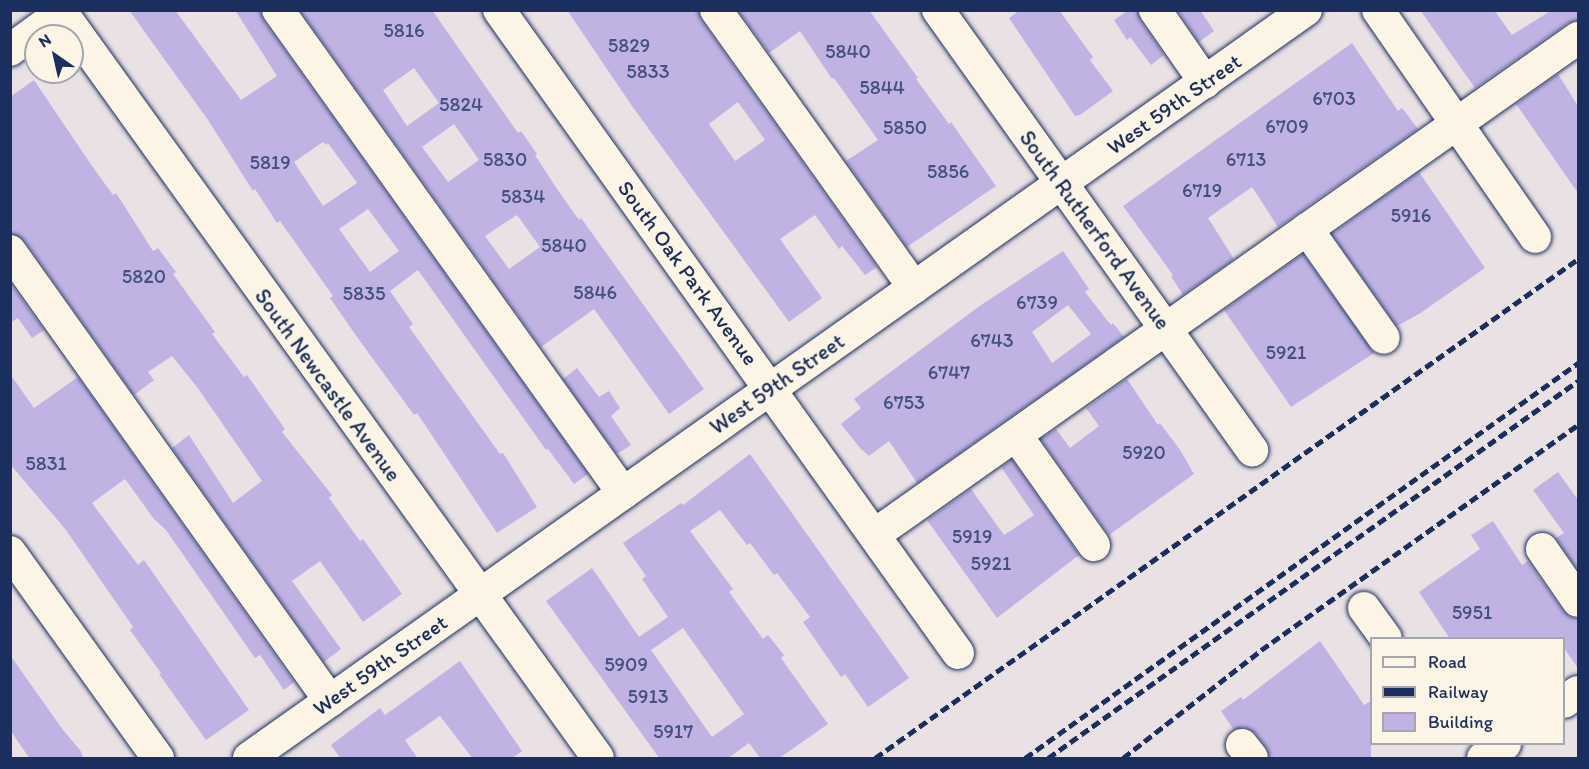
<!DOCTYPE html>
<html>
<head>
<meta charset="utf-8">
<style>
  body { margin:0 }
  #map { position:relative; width:1589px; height:769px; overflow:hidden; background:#eae1e5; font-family:Itim,sans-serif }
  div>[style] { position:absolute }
  .building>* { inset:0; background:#c0b3e4 }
  .roads { filter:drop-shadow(0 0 2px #1b2f5e) drop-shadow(0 0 2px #1b2f5e) }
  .minor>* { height:32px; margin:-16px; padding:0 16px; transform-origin:16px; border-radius:16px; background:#fcf5e5 }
  .rail>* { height:4.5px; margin-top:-2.25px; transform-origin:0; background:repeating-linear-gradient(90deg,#1b2f5e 0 9px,transparent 0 13.5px) }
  span { translate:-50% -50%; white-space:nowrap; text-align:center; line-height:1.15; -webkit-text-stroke:5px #fcf5e5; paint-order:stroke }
  .number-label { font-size:20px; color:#445080 }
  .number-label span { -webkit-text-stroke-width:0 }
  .street-label { font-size:22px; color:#1b2f5e }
  .frame { position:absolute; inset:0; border:12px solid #1b2f5e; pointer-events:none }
  .legend { position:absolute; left:1370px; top:637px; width:195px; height:108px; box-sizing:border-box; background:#fcf5e5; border:2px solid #a2a6af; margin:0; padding:8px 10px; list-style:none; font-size:18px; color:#1b2f5e }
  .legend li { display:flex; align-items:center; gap:12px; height:30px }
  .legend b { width:30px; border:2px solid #a2a6af }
  .north { position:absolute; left:24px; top:24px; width:60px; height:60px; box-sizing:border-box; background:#fcf5e5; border:2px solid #a2a6af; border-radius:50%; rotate:326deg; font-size:16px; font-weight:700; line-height:24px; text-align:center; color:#1b2f5e }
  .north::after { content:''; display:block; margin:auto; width:21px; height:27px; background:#1b2f5e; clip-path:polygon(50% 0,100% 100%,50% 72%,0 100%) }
</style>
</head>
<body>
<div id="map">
  <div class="building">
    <i style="clip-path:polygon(evenodd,129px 10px,175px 10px,241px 100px,277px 76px,235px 10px,260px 10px,263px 20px,588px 474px,574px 484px,548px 449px,546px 450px,418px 270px,390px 291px,413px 324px,409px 327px,500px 454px,503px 453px,537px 507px,497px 533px,417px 413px,414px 415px,357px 337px,330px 298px,333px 296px,280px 221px,277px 223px,255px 189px,253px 191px,208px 120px,129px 10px,323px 142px,326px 145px,328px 143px,357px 183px,323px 206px,294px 162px,323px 142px,129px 10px,368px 209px,399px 251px,370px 272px,339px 229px,368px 209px)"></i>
    <i style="clip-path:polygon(evenodd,300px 10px,432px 10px,518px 133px,521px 131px,537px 154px,535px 155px,557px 189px,579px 220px,581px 218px,704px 389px,669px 414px,594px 309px,541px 347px,300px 10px,414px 68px,439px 103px,407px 126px,383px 90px,414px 68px,300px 10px,454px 124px,479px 160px,448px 182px,422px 147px,454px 124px,300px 10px,517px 215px,540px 247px,509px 269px,485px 236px,517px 215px)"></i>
    <i style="clip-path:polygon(evenodd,567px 10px,698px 10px,701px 20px,877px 267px,865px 275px,842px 246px,839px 249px,815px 215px,780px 239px,822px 298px,789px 322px,632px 106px,567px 10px,738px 102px,765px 140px,735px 161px,709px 124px,738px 102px)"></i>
    <i style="clip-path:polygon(738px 10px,869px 10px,918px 78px,916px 79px,949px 124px,951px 122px,996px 186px,907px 247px,846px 161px,878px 140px,834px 78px,832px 79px,800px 31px,769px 53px)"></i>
    <i style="clip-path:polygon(1020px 10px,1059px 10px,1093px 57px,1090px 60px,1113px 91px,1080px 115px,1075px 116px,1009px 18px)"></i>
    <i style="clip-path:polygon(1129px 10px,1137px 10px,1140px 20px,1164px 55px,1151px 65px,1130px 37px,1127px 40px,1114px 20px)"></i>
    <i style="clip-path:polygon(1200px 10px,1214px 31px,1199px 42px,1178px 11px)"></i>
    <i style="clip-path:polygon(1420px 10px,1494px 10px,1512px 35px,1552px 10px,1578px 10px,1578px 20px,1568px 23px,1475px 88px)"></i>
    <i style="clip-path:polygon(1352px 43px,1398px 111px,1402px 108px,1418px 129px,1278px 227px,1252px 187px,1208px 218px,1234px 259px,1183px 295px,1171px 276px,1173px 275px,1123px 206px)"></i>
    <i style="clip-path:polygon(1558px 74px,1578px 106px,1578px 193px,1516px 104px)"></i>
    <i style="clip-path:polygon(34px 80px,92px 166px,113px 195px,116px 193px,153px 251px,158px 248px,176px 272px,173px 274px,215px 332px,212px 334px,244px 377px,247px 375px,285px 429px,282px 432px,332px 495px,329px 498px,360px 541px,363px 539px,402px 594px,363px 622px,320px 561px,292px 581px,341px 649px,324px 662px,172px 448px,189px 435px,233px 503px,262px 481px,197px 387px,172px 356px,148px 372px,154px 380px,134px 395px,25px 241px,10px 233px,10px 97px)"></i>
    <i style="clip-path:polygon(1419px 172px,1485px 268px,1419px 314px,1397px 326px,1332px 234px)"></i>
    <i style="clip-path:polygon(evenodd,1063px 251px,1089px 289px,1085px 292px,1111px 325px,1113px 323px,1124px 337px,917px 483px,889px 441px,869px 456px,860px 448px,841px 424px,861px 408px,854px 399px,981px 305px,1063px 251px,1068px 305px,1091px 334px,1052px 363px,1032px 332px,1068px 305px)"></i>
    <i style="clip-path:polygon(1303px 254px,1374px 353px,1291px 407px,1224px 310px)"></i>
    <i style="clip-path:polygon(10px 283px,44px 330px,32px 338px,18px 318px,10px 323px)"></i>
    <i style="clip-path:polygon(577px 368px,599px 397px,609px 391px,620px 408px,611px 416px,631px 445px,617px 454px,563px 379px)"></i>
    <i style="clip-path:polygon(10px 374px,34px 408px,78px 377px,294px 682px,284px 690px,260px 655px,255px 658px,166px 530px,154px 519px,125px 479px,92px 503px,138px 565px,144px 560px,249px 710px,206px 740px,159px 674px,161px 673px,130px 630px,133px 627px,66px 530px,10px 464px)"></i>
    <i style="clip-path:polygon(1127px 379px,1158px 425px,1160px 423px,1180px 450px,1194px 474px,1109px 535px,1041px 439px,1056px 429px,1070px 448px,1099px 426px,1086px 408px)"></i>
    <i style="clip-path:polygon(evenodd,750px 454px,909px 678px,868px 707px,845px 674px,841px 677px,803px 622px,810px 617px,777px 573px,774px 575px,750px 543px,747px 545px,720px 510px,690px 531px,733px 589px,729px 592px,763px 639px,768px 635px,784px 655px,781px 658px,828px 724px,778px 759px,761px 759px,749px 743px,727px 759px,660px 759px,546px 601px,592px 568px,639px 637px,668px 617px,642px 579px,646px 576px,623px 543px,681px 503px,683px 505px,750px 454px,683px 628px,744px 714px,712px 737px,651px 650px,683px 628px)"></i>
    <i style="clip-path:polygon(1012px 460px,1079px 555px,997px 618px,927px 520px,971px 489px,1004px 535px,1034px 515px,1001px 467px)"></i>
    <i style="clip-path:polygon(1558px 472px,1578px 500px,1578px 570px,1556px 538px,1564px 533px,1533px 490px)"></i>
    <i style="clip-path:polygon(1493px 521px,1522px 565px,1528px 561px,1563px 611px,1570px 617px,1578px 619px,1578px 668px,1563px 647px,1563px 639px,1450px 639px,1419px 592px,1480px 549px,1471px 535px)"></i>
    <i style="clip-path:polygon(1320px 641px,1364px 705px,1371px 701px,1371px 759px,1270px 759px,1267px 748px,1256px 734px,1244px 727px,1234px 730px,1221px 711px,1241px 697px,1243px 700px)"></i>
    <i style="clip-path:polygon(10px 655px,63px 730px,80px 750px,84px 759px,30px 759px,10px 730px)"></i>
    <i style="clip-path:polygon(460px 661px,522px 751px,511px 759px,473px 759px,440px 716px,405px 740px,418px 759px,341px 759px,331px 745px,380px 708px,385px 715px)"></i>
  </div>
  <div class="roads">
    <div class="minor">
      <i style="left:60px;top:10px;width:921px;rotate:54.27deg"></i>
      <i style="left:278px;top:10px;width:594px;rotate:54.46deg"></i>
      <i style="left:499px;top:10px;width:790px;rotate:54.48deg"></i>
      <i style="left:716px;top:10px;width:341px;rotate:54.5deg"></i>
      <i style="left:938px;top:10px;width:541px;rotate:54.49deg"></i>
      <i style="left:1155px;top:10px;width:88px;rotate:55.2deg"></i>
      <i style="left:1378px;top:10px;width:276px;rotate:55.3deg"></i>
      <i style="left:10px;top:50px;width:68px;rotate:-36deg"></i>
      <i style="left:1307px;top:229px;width:133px;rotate:54.8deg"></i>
      <i style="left:10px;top:251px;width:552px;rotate:54.58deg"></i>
      <i style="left:1016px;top:435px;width:135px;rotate:54.7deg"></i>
      <i style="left:874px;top:535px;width:862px;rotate:-35.22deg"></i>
      <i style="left:1542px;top:549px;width:63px;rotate:55.3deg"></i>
      <i style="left:10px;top:552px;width:254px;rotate:54.3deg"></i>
      <i style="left:1364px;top:608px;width:37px;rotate:54deg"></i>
      <i style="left:1564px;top:702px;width:17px;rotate:-36deg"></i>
      <i style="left:1242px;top:745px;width:16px;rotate:52deg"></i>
      <i style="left:249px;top:758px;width:1295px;rotate:-35.29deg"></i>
      <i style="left:1483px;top:758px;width:26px;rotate:-32deg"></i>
    </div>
  </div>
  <div class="rail">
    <i style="left:875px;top:758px;width:862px;rotate:-35.37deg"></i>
    <i style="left:1025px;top:758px;width:680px;rotate:-35.54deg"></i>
    <i style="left:1048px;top:758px;width:650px;rotate:-35.43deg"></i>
    <i style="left:1123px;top:758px;width:175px;rotate:-38deg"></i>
    <i style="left:1261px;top:650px;width:389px;rotate:-35.4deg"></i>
  </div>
  <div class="number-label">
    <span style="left:404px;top:30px">5816</span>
    <span style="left:629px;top:45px">5829</span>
    <span style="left:848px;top:51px">5840</span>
    <span style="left:648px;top:71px">5833</span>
    <span style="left:882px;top:87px">5844</span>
    <span style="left:1334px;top:98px">6703</span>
    <span style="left:461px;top:104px">5824</span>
    <span style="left:1287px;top:126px">6709</span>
    <span style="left:905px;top:127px">5850</span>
    <span style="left:505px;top:159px">5830</span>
    <span style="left:1246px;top:159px">6713</span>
    <span style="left:270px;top:162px">5819</span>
    <span style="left:948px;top:171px">5856</span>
    <span style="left:1202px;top:190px">6719</span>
    <span style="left:523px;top:196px">5834</span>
    <span style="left:1411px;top:215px">5916</span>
    <span style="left:564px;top:245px">5840</span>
    <span style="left:144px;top:276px">5820</span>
    <span style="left:595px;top:292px">5846</span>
    <span style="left:364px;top:293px">5835</span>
    <span style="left:1037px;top:302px">6739</span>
    <span style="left:992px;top:340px">6743</span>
    <span style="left:1286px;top:352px">5921</span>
    <span style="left:949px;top:372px">6747</span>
    <span style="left:904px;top:402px">6753</span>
    <span style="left:1144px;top:452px">5920</span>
    <span style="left:46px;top:463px">5831</span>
    <span style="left:972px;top:536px">5919</span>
    <span style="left:991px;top:563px">5921</span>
    <span style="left:1472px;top:612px">5951</span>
    <span style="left:626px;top:664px">5909</span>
    <span style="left:648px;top:696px">5913</span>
    <span style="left:673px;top:731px">5917</span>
  </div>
  <div class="street-label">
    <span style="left:1174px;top:104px;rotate:-35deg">West 59th Street</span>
    <span style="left:1095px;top:230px;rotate:54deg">South Rutherford Avenue</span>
    <span style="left:688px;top:273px;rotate:54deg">South Oak Park Avenue</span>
    <span style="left:777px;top:384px;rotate:-35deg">West 59th Street</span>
    <span style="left:328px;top:385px;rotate:54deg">South Newcastle Avenue</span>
    <span style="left:380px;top:665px;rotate:-35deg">West 59th Street</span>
  </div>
  <div class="frame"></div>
  <ul class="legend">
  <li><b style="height:8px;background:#fcf5e5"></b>Road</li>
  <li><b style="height:8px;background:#1b2f5e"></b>Railway</li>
  <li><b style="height:16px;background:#c0b3e4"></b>Building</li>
  </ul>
  <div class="north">N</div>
</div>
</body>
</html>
